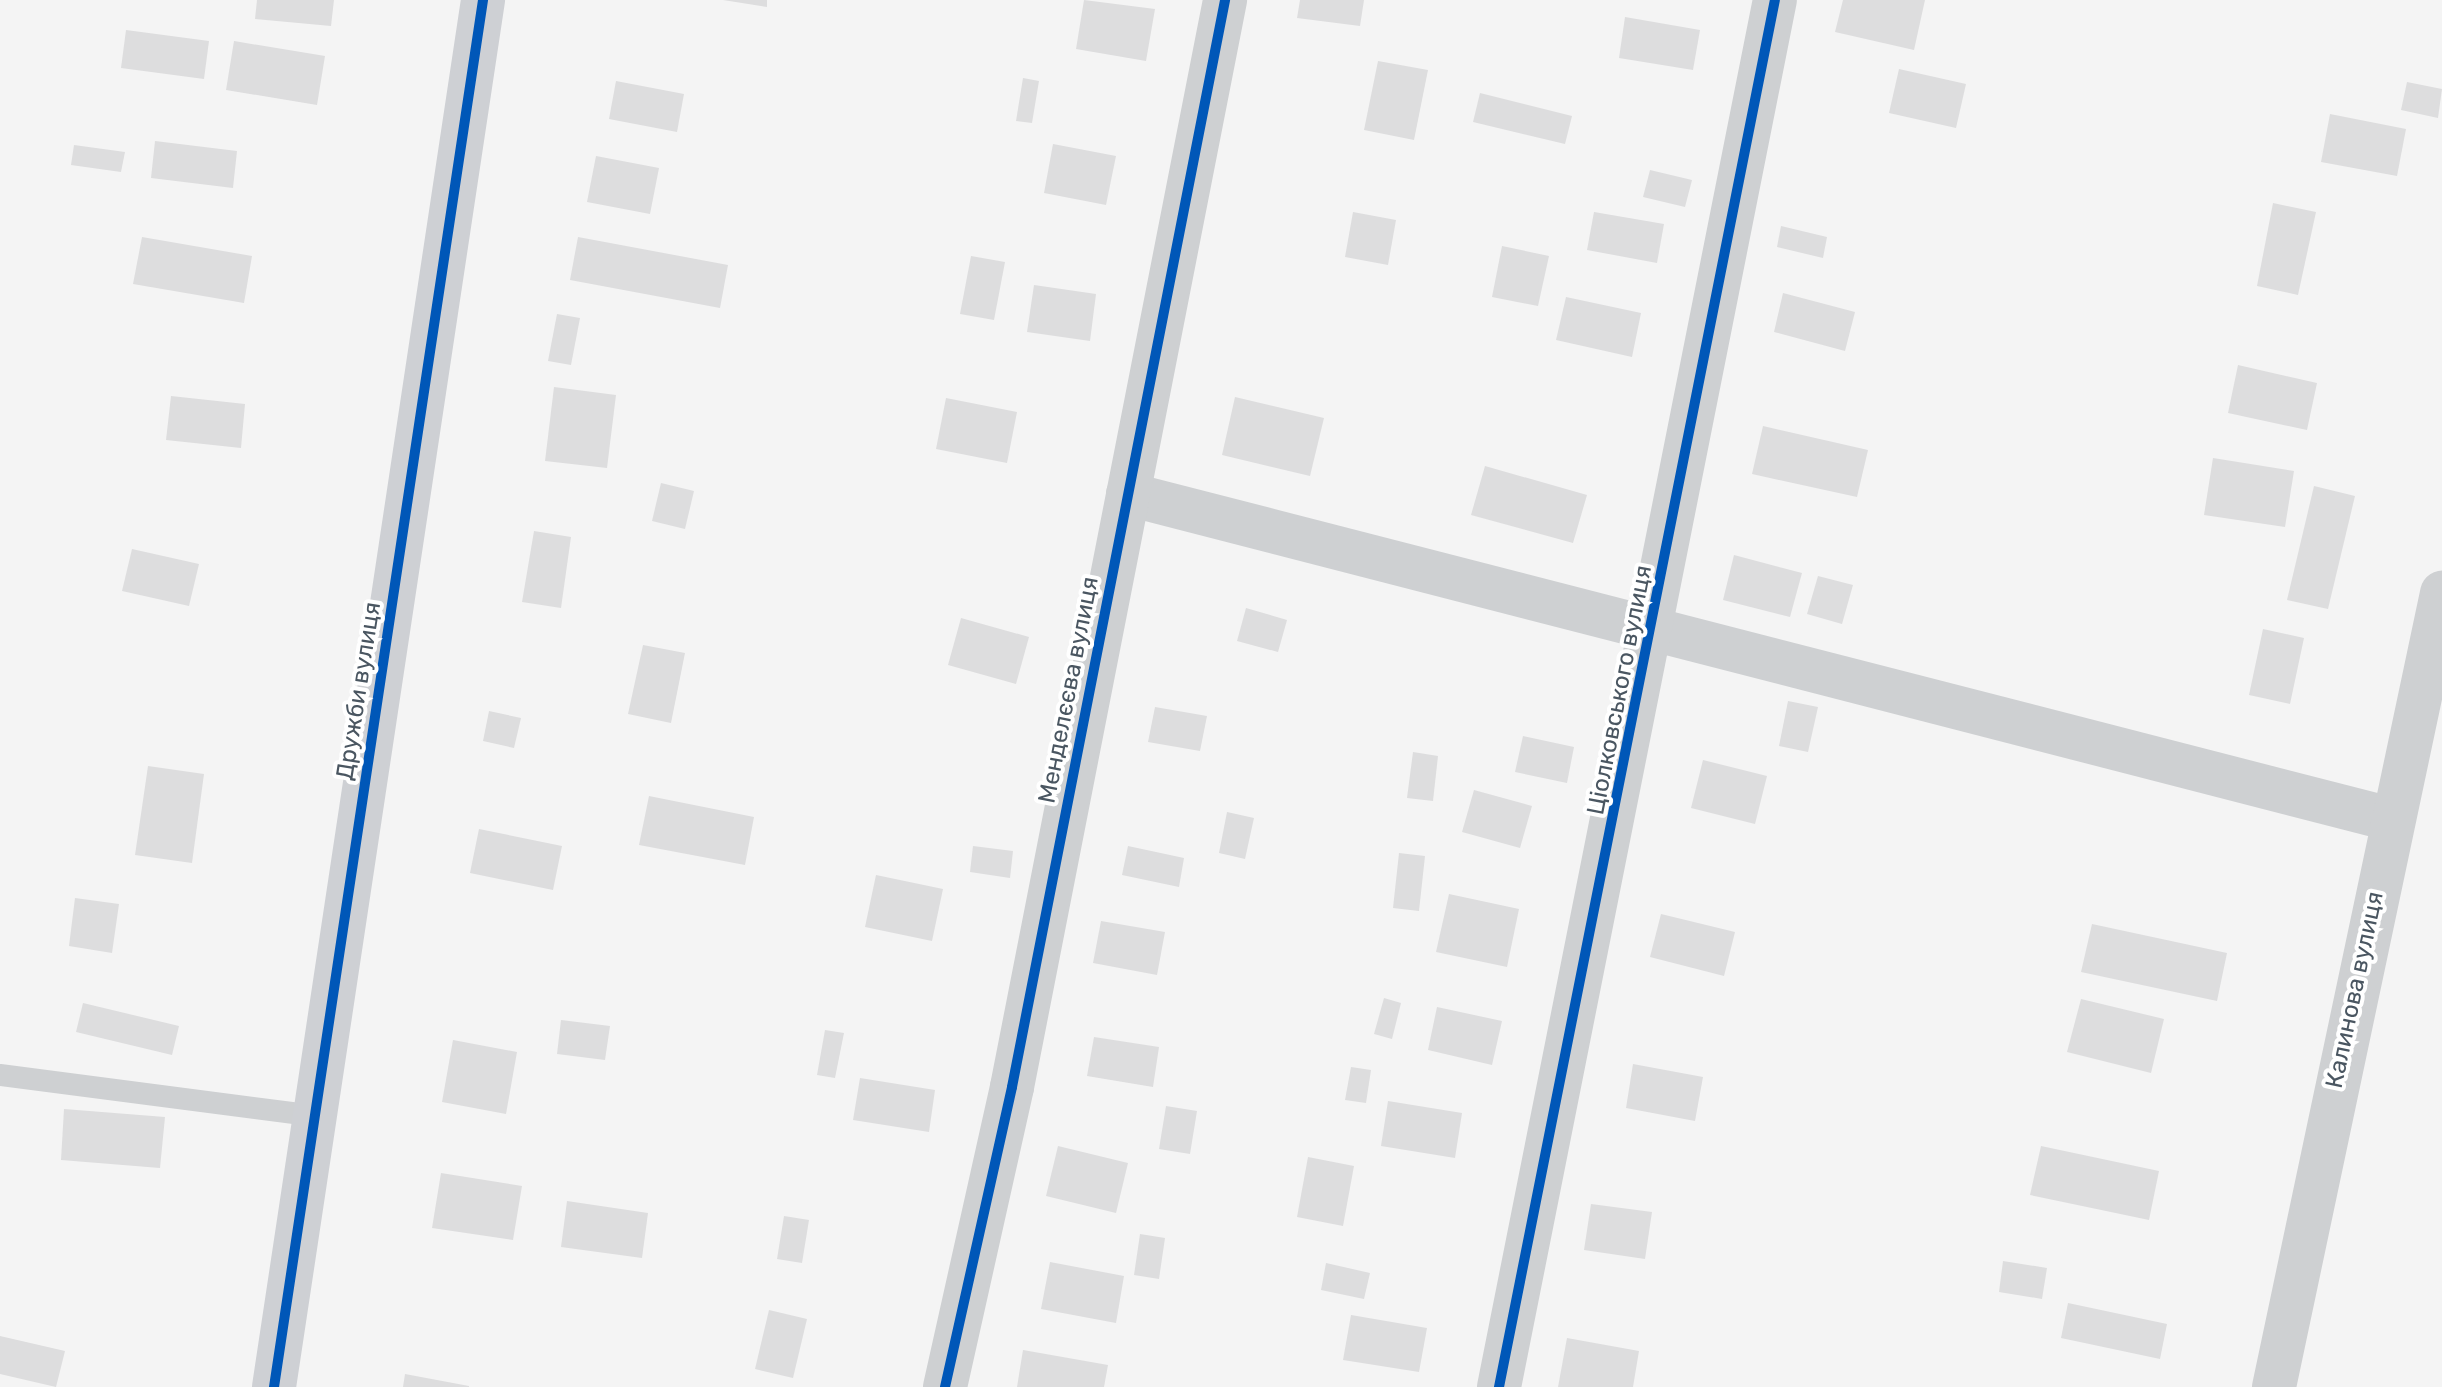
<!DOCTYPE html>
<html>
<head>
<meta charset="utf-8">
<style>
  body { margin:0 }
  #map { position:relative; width:2442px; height:1387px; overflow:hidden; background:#f4f4f4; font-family:Rubik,sans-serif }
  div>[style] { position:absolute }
  .building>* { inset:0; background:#ddddde }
  .lane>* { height:22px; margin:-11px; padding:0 11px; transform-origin:11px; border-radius:11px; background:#ced0d2 }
  .street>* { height:44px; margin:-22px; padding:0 22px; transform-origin:22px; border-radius:22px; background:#ced0d2 }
  .secondary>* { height:44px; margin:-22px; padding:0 22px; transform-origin:22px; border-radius:22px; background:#ced0d4 }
  .cycleway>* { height:10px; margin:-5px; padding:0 5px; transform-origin:5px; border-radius:5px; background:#0057b8 }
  span { translate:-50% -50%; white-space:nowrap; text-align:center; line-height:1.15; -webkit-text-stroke:8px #fff; paint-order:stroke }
  .street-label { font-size:24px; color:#4a5661 }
</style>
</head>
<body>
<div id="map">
  <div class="building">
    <i style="clip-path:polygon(257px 0,334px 0,331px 26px,255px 19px)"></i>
    <i style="clip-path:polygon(723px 0,767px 0,767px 7px)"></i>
    <i style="clip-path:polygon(1084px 0,1155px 9px,1146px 61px,1076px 49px)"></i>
    <i style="clip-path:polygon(1300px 0,1364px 0,1360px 26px,1297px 18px)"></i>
    <i style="clip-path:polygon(1843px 0,1925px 0,1914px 50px,1835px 32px)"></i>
    <i style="clip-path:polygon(1625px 17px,1700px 30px,1693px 70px,1619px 58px)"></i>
    <i style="clip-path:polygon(126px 30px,209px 41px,204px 79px,121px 68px)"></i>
    <i style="clip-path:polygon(234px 41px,325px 56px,317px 105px,226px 90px)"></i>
    <i style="clip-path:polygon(1378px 61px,1428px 70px,1414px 140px,1364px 130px)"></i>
    <i style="clip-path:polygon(1899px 69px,1966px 84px,1956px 128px,1889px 113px)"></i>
    <i style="clip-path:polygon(1023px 78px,1039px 81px,1032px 123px,1016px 121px)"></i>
    <i style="clip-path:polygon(616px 81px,684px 94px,677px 132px,609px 119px)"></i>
    <i style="clip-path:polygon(2407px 82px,2442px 89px,2438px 118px,2401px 110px)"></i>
    <i style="clip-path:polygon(1480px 93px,1572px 116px,1565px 144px,1473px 122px)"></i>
    <i style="clip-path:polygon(2330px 114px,2406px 129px,2397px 176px,2321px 162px)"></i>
    <i style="clip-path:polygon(155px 141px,237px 151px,233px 188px,151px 178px)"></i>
    <i style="clip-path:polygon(1053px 144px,1116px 156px,1106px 205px,1044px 193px)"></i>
    <i style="clip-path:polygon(74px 145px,125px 152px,121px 172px,71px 165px)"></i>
    <i style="clip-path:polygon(596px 156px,659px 168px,650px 214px,587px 202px)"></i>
    <i style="clip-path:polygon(1650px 170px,1692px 180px,1685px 207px,1643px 197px)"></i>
    <i style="clip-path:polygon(2273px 203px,2316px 212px,2298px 295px,2257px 286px)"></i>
    <i style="clip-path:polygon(1353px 212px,1396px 220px,1388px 265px,1345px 257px)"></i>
    <i style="clip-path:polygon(1594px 212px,1664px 224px,1657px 263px,1587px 250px)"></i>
    <i style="clip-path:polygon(1781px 226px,1827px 237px,1823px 258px,1777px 247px)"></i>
    <i style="clip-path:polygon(142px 237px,252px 256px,244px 303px,133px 284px)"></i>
    <i style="clip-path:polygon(578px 237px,728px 265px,720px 308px,570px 280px)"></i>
    <i style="clip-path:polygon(1502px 246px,1549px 256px,1538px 306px,1492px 297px)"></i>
    <i style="clip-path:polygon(971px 256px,1005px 262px,994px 320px,960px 314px)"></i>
    <i style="clip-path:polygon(1034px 285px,1096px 294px,1090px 341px,1027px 332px)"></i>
    <i style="clip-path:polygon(1783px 293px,1855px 312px,1845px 351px,1774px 332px)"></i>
    <i style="clip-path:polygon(1566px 297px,1641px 313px,1632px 357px,1556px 340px)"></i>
    <i style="clip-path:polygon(557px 314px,580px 318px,571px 365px,548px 361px)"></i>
    <i style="clip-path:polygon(2238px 365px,2317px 383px,2307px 430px,2228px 413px)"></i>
    <i style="clip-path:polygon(554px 387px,616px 395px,607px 468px,545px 461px)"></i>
    <i style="clip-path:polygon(171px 396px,245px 404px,241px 448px,166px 440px)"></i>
    <i style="clip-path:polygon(1235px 397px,1324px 418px,1310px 476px,1222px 455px)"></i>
    <i style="clip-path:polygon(946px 398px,1017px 412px,1007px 463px,936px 449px)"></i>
    <i style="clip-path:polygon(1763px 426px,1868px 450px,1857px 497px,1752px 474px)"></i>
    <i style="clip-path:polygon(2213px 458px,2294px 471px,2285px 527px,2204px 515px)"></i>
    <i style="clip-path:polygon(1485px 466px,1587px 495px,1573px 543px,1471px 515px)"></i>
    <i style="clip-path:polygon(661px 483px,694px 491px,685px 529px,652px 521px)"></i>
    <i style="clip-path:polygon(2314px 486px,2355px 496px,2328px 609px,2287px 600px)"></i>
    <i style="clip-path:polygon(534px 531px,571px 537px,561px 608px,522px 602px)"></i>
    <i style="clip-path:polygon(132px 549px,199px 564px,189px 606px,122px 591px)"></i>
    <i style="clip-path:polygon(1734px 555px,1802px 573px,1790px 617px,1723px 600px)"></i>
    <i style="clip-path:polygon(1818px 576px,1853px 585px,1842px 624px,1807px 614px)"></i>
    <i style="clip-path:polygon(1246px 608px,1287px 620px,1278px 652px,1237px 641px)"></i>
    <i style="clip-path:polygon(961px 618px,1029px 637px,1016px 684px,948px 665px)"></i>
    <i style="clip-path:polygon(2263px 629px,2304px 638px,2290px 704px,2249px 695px)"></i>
    <i style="clip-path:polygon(643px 645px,685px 653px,671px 723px,628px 714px)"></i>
    <i style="clip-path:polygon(1788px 701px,1818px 707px,1808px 752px,1779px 746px)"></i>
    <i style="clip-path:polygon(1155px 707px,1207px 716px,1200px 751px,1148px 742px)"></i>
    <i style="clip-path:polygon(489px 711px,521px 718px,514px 748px,483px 741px)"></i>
    <i style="clip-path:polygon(1523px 736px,1574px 747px,1567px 783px,1515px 772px)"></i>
    <i style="clip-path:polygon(1413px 752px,1438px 756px,1433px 801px,1407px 798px)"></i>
    <i style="clip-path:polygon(1703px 760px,1767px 776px,1755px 824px,1691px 808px)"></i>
    <i style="clip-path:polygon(148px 766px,204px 774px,192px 863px,135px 855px)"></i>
    <i style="clip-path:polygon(1474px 790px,1532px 806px,1520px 848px,1462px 832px)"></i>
    <i style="clip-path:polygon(649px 796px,754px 817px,745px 865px,639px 845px)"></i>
    <i style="clip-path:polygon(1227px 812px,1254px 818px,1245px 859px,1219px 853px)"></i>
    <i style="clip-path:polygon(479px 829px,562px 846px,553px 890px,470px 873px)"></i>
    <i style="clip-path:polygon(973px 846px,1013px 851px,1010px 878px,970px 872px)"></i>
    <i style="clip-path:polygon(1128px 846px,1184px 858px,1179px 887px,1122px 875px)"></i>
    <i style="clip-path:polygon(1399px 853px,1425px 856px,1419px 911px,1393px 908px)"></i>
    <i style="clip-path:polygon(876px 875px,943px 889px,932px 941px,865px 927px)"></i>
    <i style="clip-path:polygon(1449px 894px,1519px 909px,1507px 967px,1436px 952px)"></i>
    <i style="clip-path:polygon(75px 898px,119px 904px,112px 953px,69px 946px)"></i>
    <i style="clip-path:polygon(1661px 914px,1735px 932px,1724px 976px,1650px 957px)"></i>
    <i style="clip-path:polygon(1101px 921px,1165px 932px,1157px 975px,1093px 963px)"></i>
    <i style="clip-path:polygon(2092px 924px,2227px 953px,2217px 1001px,2081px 972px)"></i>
    <i style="clip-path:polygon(1384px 998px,1401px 1003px,1392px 1039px,1374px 1034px)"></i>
    <i style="clip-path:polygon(2081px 999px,2164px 1019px,2151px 1073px,2067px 1052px)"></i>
    <i style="clip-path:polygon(83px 1003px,179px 1026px,172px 1055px,76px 1032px)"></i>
    <i style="clip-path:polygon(1437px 1007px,1502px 1021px,1492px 1065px,1428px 1050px)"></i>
    <i style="clip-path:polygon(561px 1020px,610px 1026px,605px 1060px,557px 1054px)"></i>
    <i style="clip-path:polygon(825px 1030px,844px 1033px,835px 1078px,817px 1075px)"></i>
    <i style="clip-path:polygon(1094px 1037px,1159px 1047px,1153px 1087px,1087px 1076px)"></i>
    <i style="clip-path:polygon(453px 1040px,517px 1052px,506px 1114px,442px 1102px)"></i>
    <i style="clip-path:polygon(1633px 1064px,1703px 1077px,1695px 1121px,1626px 1108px)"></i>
    <i style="clip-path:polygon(1351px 1067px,1371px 1070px,1366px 1103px,1345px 1100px)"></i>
    <i style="clip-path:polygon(860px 1078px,935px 1090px,929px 1132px,853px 1120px)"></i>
    <i style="clip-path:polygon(1388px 1101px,1462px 1113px,1455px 1158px,1381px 1146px)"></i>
    <i style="clip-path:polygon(1166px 1106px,1197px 1111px,1190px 1154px,1159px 1149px)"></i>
    <i style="clip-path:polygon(64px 1109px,165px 1117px,160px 1168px,61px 1160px)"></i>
    <i style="clip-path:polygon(1058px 1146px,1128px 1163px,1116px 1213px,1046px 1196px)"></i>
    <i style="clip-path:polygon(2041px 1146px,2159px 1171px,2149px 1220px,2030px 1195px)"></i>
    <i style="clip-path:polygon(1308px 1157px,1354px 1166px,1343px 1226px,1297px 1217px)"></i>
    <i style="clip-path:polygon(441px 1173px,522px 1186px,513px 1240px,432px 1228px)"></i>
    <i style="clip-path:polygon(567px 1201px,648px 1213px,642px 1258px,561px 1247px)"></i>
    <i style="clip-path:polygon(1591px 1204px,1652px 1212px,1645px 1259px,1584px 1250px)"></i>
    <i style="clip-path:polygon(784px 1216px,809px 1220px,802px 1263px,777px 1259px)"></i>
    <i style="clip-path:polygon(1140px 1234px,1165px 1238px,1159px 1279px,1134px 1275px)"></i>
    <i style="clip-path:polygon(2003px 1261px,2047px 1268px,2042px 1299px,1999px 1292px)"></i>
    <i style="clip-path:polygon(1050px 1262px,1124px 1276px,1116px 1323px,1041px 1309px)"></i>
    <i style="clip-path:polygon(1326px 1263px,1370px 1273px,1364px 1299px,1321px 1290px)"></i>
    <i style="clip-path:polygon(2068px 1303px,2167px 1324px,2160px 1359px,2061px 1338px)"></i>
    <i style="clip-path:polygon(769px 1310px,807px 1319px,793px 1378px,755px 1369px)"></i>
    <i style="clip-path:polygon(1351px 1315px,1427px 1328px,1419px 1372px,1343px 1360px)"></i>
    <i style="clip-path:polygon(0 1336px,65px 1351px,56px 1387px,0 1374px)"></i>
    <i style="clip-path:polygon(1567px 1338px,1639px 1351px,1633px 1387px,1558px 1387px)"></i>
    <i style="clip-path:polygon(1023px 1350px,1108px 1365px,1104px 1387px,1017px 1387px)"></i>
    <i style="clip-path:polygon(405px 1374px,469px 1386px,469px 1387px,403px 1387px)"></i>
  </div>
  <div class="lane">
    <i style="left:0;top:1075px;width:318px;rotate:7.4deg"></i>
  </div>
  <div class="street">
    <i style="left:1128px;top:494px;width:1303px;rotate:14.44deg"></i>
    <i style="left:945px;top:1387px;width:307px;rotate:-77.4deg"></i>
    <i style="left:1012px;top:1087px;width:1108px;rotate:-78.91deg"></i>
    <i style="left:1499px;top:1387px;width:1414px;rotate:-78.75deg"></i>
    <i style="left:2274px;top:1387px;width:812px;rotate:-78.05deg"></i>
  </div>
  <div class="secondary">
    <i style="left:274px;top:1387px;width:1403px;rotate:-81.43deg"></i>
  </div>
  <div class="cycleway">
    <i style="left:274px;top:1387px;width:1403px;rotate:-81.43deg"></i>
    <i style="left:945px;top:1387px;width:307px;rotate:-77.4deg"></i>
    <i style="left:1012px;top:1087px;width:1108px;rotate:-78.91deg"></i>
    <i style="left:1499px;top:1387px;width:1414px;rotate:-78.75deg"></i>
  </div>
  <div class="street-label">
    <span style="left:1069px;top:690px;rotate:-79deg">Менделєєва вулиця</span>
    <span style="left:1620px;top:690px;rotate:-79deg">Ціолковського вулиця</span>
    <span style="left:359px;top:691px;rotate:-81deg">Дружби вулиця</span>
    <span style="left:2355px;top:990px;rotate:-78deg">Калинова вулиця</span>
  </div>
</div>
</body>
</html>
